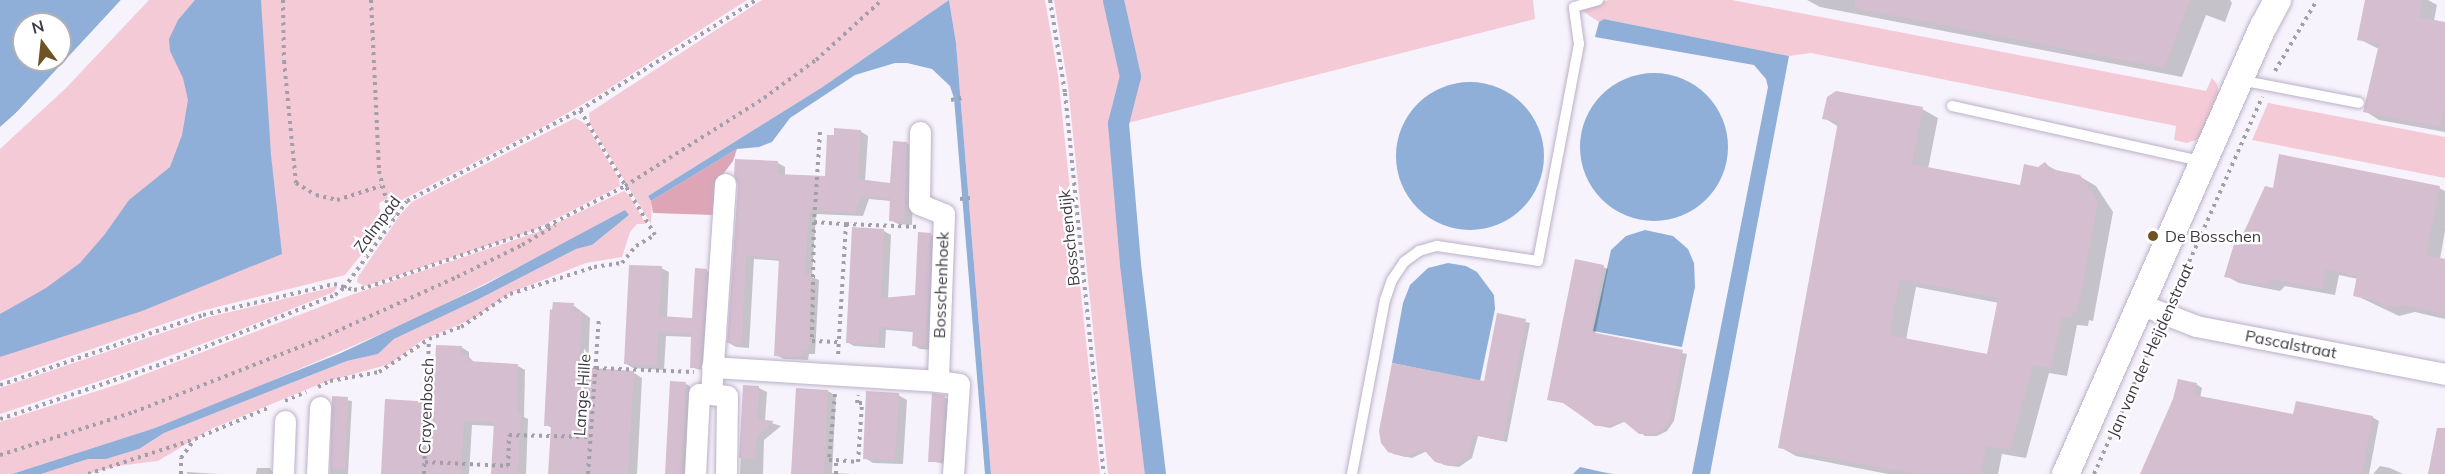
<!DOCTYPE html>
<html>
<head>
<meta charset="utf-8">
<style>
  body { margin:0 }
  #map { position:relative; width:2445px; height:474px; overflow:hidden; background:#f7f3fc; font-family:Mulish,sans-serif }
  div>[style] { position:absolute }
  .green>* { inset:0; background:#f4cad6 }
  .forest>* { inset:0; background:#dda5b5 }
  .water>* { inset:0; background:#8fafd8 }
  .round { border-radius:50% }
  .pier>* { inset:0; background:#f7f3fc }
  .shadow>* { inset:0; background:#0003 }
  .canal>* { height:21px; margin:-10.5px; padding:0 10.5px; transform-origin:10.5px; border-radius:10.5px; background:#8fafd8 }
  .building>* { inset:0; background:#d5bed0 }
  .path>* { height:4px; margin-top:-2px; transform-origin:0; background:repeating-linear-gradient(90deg,#a39fa8 0 3px,transparent 0 7.5px) }
  .roads { filter:drop-shadow(0 0 2px #bbb0c8) drop-shadow(0 0 2px #bbb0c8) }
  .service>* { height:10px; margin:-5px; padding:0 5px; transform-origin:5px; border-radius:5px; background:#fff }
  .minor>* { height:21px; margin:-10.5px; padding:0 10.5px; transform-origin:10.5px; border-radius:10.5px; background:#fff }
  .tertiary>* { height:27px; margin:-13.5px; padding:0 13.5px; transform-origin:13.5px; border-radius:13.5px; background:#fff }
  .dots>* { width:16px; height:16px; translate:-50% -50%; box-sizing:border-box; border:3px solid #fff; border-radius:50% }
  span { translate:-50% -50%; white-space:nowrap; text-align:center; line-height:1.15; -webkit-text-stroke:4.5px #fff; paint-order:stroke }
  .street-label { font-size:16px; color:#3e3943 }
  .poi-label { font-size:16px; color:#3e3943 }
  .left { translate:0 -50%; text-align:left }
  .north { position:absolute; left:12px; top:12px; width:60px; height:60px; box-sizing:border-box; background:#fff; border:2px solid #b2b0b4; border-radius:50%; rotate:345deg; font-size:16px; font-weight:700; line-height:24px; text-align:center; color:#3e3943 }
  .north::after { content:''; display:block; margin:auto; width:21px; height:27px; background:#6e5325; clip-path:polygon(50% 0,100% 100%,50% 72%,0 100%) }
</style>
</head>
<body>
<div id="map">
  <div class="green">
    <i style="clip-path:polygon(149px 0,747px 0,602px 93px,543px 127px,398px 202px,389px 198px,379px 203px,382px 229px,345px 275px,201px 311px,0 381px,0 149px,66px 88px)"></i>
    <i style="clip-path:polygon(762px 0,949px 0,821px 88px,648px 196px,652px 203px,651px 224px,590px 124px,589px 113px)"></i>
    <i style="clip-path:polygon(949px 0,1045px 0,1058px 75px,1100px 474px,991px 474px,956px 43px)"></i>
    <i style="clip-path:polygon(1054px 0,1109px 0,1123px 64px,1124px 81px,1114px 110px,1114px 119px,1129px 307px,1147px 474px,1108px 474px,1068px 86px)"></i>
    <i style="clip-path:polygon(1121px 0,1533px 0,1535px 19px,1124px 124px,1135px 90px,1136px 61px)"></i>
    <i style="clip-path:polygon(1609px 0,1732px 0,2206px 91px,2212px 78px,2217px 84px,2220px 96px,2199px 139px,2187px 143px,2174px 140px,2176px 126px,1811px 53px,1789px 56px,1604px 19px,1599px 22px,1578px 8px)"></i>
    <i style="clip-path:polygon(2268px 103px,2445px 137px,2445px 178px,2252px 140px)"></i>
    <i style="clip-path:polygon(575px 118px,586px 124px,619px 179px,620px 186px,534px 230px,369px 285px,364px 286px,357px 282px,358px 277px,400px 215px,412px 202px)"></i>
    <i style="clip-path:polygon(624px 191px,629px 195px,646px 224px,637px 224px,630px 232px,622px 257px,586px 263px,510px 293px,474px 318px,421px 341px,390px 364px,325px 382px,211px 429px,158px 461px,117px 466px,88px 474px,41px 474px,88px 459px,106px 459px,139px 449px,164px 433px,347px 361px,378px 354px,394px 339px,479px 299px,576px 249px,592px 245px,629px 215px,625px 210px,556px 248px,413px 320px,239px 395px,155px 428px,12px 474px,0 474px,0 422px,122px 383px,351px 295px,538px 232px)"></i>
    <i style="clip-path:polygon(338px 286px,334px 292px,237px 331px,129px 371px,0 414px,0 388px,209px 317px)"></i>
  </div>
  <div class="forest">
    <i style="clip-path:polygon(737px 149px,733px 161px,717px 182px,715px 215px,653px 213px,651px 201px)"></i>
  </div>
  <div class="water">
    <i style="clip-path:polygon(evenodd,0 0,121px 0,27px 103px,0 127px,0 0,24px 24px,60px 24px,60px 60px,24px 60px,24px 24px)"></i>
    <i style="clip-path:polygon(195px 0,261px 0,271px 155px,282px 254px,142px 311px,0 357px,0 314px,46px 288px,80px 263px,105px 234px,129px 200px,170px 167px,182px 135px,188px 100px,183px 78px,170px 51px,169px 39px,178px 20px)"></i>
    <i style="clip-path:polygon(949px 0,956px 43px,991px 474px,985px 474px,954px 98px,950px 86px,932px 69px,907px 63px,895px 63px,855px 75px,790px 118px,772px 142px,759px 147px,737px 149px,651px 201px,648px 196px,821px 88px)"></i>
    <i style="clip-path:polygon(1604px 19px,1789px 56px,1710px 474px,1692px 474px,1768px 87px,1766px 79px,1754px 65px,1595px 37px,1599px 22px)"></i>
    <i class="round" style="left:1580px;top:73px;width:148px;height:148px"></i>
    <i class="round" style="left:1396px;top:82px;width:148px;height:148px"></i>
    <i style="clip-path:polygon(625px 210px,629px 215px,592px 245px,576px 249px,479px 299px,394px 339px,378px 354px,347px 361px,164px 433px,139px 449px,106px 459px,88px 459px,41px 474px,12px 474px,155px 428px,341px 353px,485px 285px)"></i>
    <i style="clip-path:polygon(1645px 230px,1673px 236px,1688px 249px,1694px 263px,1695px 287px,1682px 347px,1593px 331px,1611px 250px,1626px 236px)"></i>
    <i style="clip-path:polygon(1448px 263px,1466px 266px,1477px 272px,1494px 295px,1495px 309px,1480px 381px,1392px 363px,1403px 303px,1410px 285px,1428px 268px)"></i>
    <i style="clip-path:polygon(1580px 467px,1602px 472px,1613px 474px,1573px 474px)"></i>
  </div>
  <div class="pier">
    <i style="clip-path:polygon(121px 0,124px 0,50px 83px,0 130px)"></i>
  </div>
  <div class="shadow">
    <i style="clip-path:polygon(1807px 0,2230px 0,2232px 3px,2225px 22px,2206px 15px,2182px 77px,1820px 7px)"></i>
    <i style="clip-path:polygon(2367px 0,2428px 0,2437px 5px,2434px 21px,2445px 23px,2445px 132px,2379px 120px,2365px 111px,2379px 49px,2359px 39px)"></i>
    <i style="clip-path:polygon(evenodd,1922px 109px,1938px 118px,1928px 169px,2022px 187px,2045px 164px,2061px 173px,2079px 176px,2096px 186px,2113px 212px,2093px 321px,2089px 320px,2088px 326px,2077px 325px,2067px 376px,2049px 373px,2026px 458px,2002px 454px,1998px 474px,1888px 474px,1796px 456px,1780px 447px,1839px 127px,1824px 118px,1922px 109px,1916px 287px,1999px 303px,1989px 356px,1906px 340px,1916px 287px)"></i>
    <i style="clip-path:polygon(860px 131px,868px 136px,865px 182px,892px 184px,907px 143px,914px 148px,912px 225px,898px 224px,890px 220px,891px 201px,869px 199px,863px 216px,816px 214px,812px 277px,819px 280px,815px 354px,809px 354px,808px 360px,784px 359px,776px 355px,781px 261px,754px 259px,749px 348px,736px 347px,729px 343px,739px 185px,778px 163px,785px 167px,785px 176px,827px 178px)"></i>
    <i style="clip-path:polygon(2439px 188px,2445px 191px,2445px 231px,2440px 259px,2445px 260px,2445px 319px,2415px 312px,2399px 316px,2355px 295px,2358px 279px,2339px 275px,2335px 295px,2285px 286px,2280px 291px,2239px 283px,2226px 276px,2239px 246px,2274px 190px)"></i>
    <i style="clip-path:polygon(884px 231px,891px 235px,888px 299px,916px 296px,930px 234px,937px 238px,933px 350px,920px 349px,913px 345px,914px 332px,886px 330px,885px 348px,854px 346px,847px 342px)"></i>
    <i style="clip-path:polygon(1603px 267px,1608px 269px,1595px 335px,1687px 354px,1674px 421px,1667px 431px,1657px 436px,1645px 436px,1626px 421px,1610px 428px,1594px 425px,1567px 404px,1549px 399px)"></i>
    <i style="clip-path:polygon(661px 268px,669px 272px,667px 318px,694px 320px,706px 270px,714px 275px,707px 372px,691px 367px,693px 337px,666px 336px,664px 370px,633px 368px,625px 363px)"></i>
    <i style="clip-path:polygon(573px 305px,590px 318px,588px 369px,634px 373px,642px 378px,637px 474px,550px 474px,552px 428px,546px 425px)"></i>
    <i style="clip-path:polygon(1498px 315px,1530px 323px,1507px 442px,1478px 436px,1472px 458px,1459px 467px,1444px 465px,1427px 451px,1412px 458px,1393px 454px,1381px 439px,1485px 383px)"></i>
    <i style="clip-path:polygon(461px 347px,469px 352px,469px 357px,475px 363px,518px 366px,525px 370px,524px 417px,528px 419px,526px 474px,499px 474px,496px 426px,472px 425px,469px 474px,382px 474px,434px 403px)"></i>
    <i style="clip-path:polygon(686px 384px,690px 386px,685px 474px,666px 474px)"></i>
    <i style="clip-path:polygon(2196px 384px,2202px 388px,2200px 398px,2295px 416px,2372px 417px,2379px 421px,2369px 474px,2141px 474px)"></i>
    <i style="clip-path:polygon(744px 387px,759px 388px,767px 392px,765px 421px,781px 426px,764px 440px,763px 474px,740px 474px)"></i>
    <i style="clip-path:polygon(828px 391px,836px 396px,832px 473px,852px 474px,793px 474px)"></i>
    <i style="clip-path:polygon(898px 395px,907px 400px,903px 464px,873px 463px,865px 458px)"></i>
    <i style="clip-path:polygon(933px 395px,949px 399px,945px 464px,930px 461px)"></i>
    <i style="clip-path:polygon(334px 398px,352px 401px,348px 474px,330px 474px)"></i>
    <i style="clip-path:polygon(2380px 466px,2390px 468px,2403px 474px,2373px 474px)"></i>
    <i style="clip-path:polygon(257px 468px,270px 468px,274px 474px,256px 474px)"></i>
    <i style="clip-path:polygon(187px 472px,218px 474px,187px 474px)"></i>
  </div>
  <div class="canal">
    <i style="left:1113px;top:0;width:78px;rotate:77.4deg"></i>
    <i style="left:1130px;top:76px;width:49px;rotate:104.3deg"></i>
    <i style="left:1118px;top:123px;width:142px;rotate:85.1deg"></i>
    <i style="left:1130px;top:264px;width:211px;rotate:83.2deg"></i>
  </div>
  <div class="building">
    <i style="clip-path:polygon(1855px 0,2190px 0,2164px 68px,1854px 8px)"></i>
    <i style="clip-path:polygon(2365px 0,2422px 0,2419px 17px,2445px 22px,2445px 108px,2441px 127px,2363px 112px,2379px 44px,2357px 40px)"></i>
    <i style="clip-path:polygon(evenodd,1836px 91px,1923px 107px,1912px 164px,2020px 185px,2024px 164px,2038px 167px,2045px 162px,2051px 169px,2080px 175px,2098px 202px,2077px 313px,2073px 312px,2072px 318px,2061px 317px,2051px 368px,2033px 365px,2010px 450px,1986px 446px,1981px 474px,1914px 474px,1778px 448px,1838px 122px,1822px 119px,1827px 97px,1836px 91px,1900px 279px,1998px 298px,1987px 354px,1889px 335px,1900px 279px)"></i>
    <i style="clip-path:polygon(834px 128px,861px 130px,858px 179px,890px 183px,893px 141px,907px 142px,904px 222px,889px 221px,890px 198px,861px 196px,855px 213px,809px 210px,805px 274px,812px 274px,808px 350px,801px 350px,801px 357px,774px 356px,779px 258px,746px 256px,742px 344px,727px 343px,738px 185px,734px 175px,735px 159px,778px 161px,778px 174px,825px 176px,827px 135px,834px 135px)"></i>
    <i style="clip-path:polygon(2279px 154px,2440px 186px,2426px 255px,2445px 259px,2445px 314px,2401px 305px,2385px 309px,2380px 302px,2353px 296px,2357px 276px,2326px 269px,2322px 289px,2272px 279px,2267px 285px,2224px 277px,2234px 244px,2238px 245px,2265px 186px,2273px 188px)"></i>
    <i style="clip-path:polygon(852px 227px,884px 229px,881px 298px,915px 295px,918px 232px,931px 233px,926px 347px,912px 346px,913px 329px,879px 327px,878px 344px,846px 343px)"></i>
    <i style="clip-path:polygon(1575px 259px,1604px 265px,1591px 332px,1683px 350px,1670px 419px,1663px 429px,1656px 434px,1639px 434px,1622px 420px,1608px 426px,1596px 426px,1563px 403px,1547px 400px)"></i>
    <i style="clip-path:polygon(629px 265px,662px 266px,659px 316px,692px 318px,695px 268px,707px 269px,700px 368px,690px 368px,691px 334px,658px 332px,657px 366px,624px 364px)"></i>
    <i style="clip-path:polygon(553px 302px,574px 303px,573px 311px,582px 312px,579px 367px,634px 371px,628px 474px,548px 474px,551px 426px,544px 426px,550px 309px,552px 310px)"></i>
    <i style="clip-path:polygon(1497px 313px,1526px 319px,1503px 441px,1474px 435px,1468px 456px,1458px 464px,1450px 466px,1435px 462px,1423px 449px,1405px 457px,1388px 452px,1381px 443px,1379px 431px,1392px 363px,1484px 381px)"></i>
    <i style="clip-path:polygon(436px 345px,462px 346px,461px 354px,468px 355px,468px 361px,518px 364px,517px 413px,521px 413px,518px 474px,491px 474px,494px 422px,464px 421px,461px 474px,381px 474px,385px 399px,433px 402px)"></i>
    <i style="clip-path:polygon(2178px 379px,2197px 383px,2194px 395px,2293px 414px,2296px 401px,2373px 416px,2362px 474px,2140px 474px,2173px 399px)"></i>
    <i style="clip-path:polygon(670px 381px,686px 382px,681px 474px,665px 474px)"></i>
    <i style="clip-path:polygon(743px 385px,759px 386px,758px 419px,774px 421px,757px 436px,755px 458px,739px 458px)"></i>
    <i style="clip-path:polygon(796px 388px,828px 390px,824px 474px,791px 474px)"></i>
    <i style="clip-path:polygon(866px 391px,899px 393px,895px 460px,863px 459px)"></i>
    <i style="clip-path:polygon(932px 393px,945px 395px,941px 462px,928px 462px)"></i>
    <i style="clip-path:polygon(332px 396px,348px 397px,345px 469px,330px 468px)"></i>
    <i style="clip-path:polygon(2437px 428px,2445px 428px,2445px 474px,2428px 474px)"></i>
  </div>
  <div class="path">
    <i style="left:283px;top:0;width:61px;rotate:89.1deg"></i>
    <i style="left:284px;top:61px;width:123px;rotate:84.4deg"></i>
    <i style="left:296px;top:183px;width:23px;rotate:31deg"></i>
    <i style="left:316px;top:195px;width:22px;rotate:13deg"></i>
    <i style="left:337px;top:200px;width:46px;rotate:-17.7deg"></i>
    <i style="left:371px;top:0;width:171px;rotate:87.3deg"></i>
    <i style="left:379px;top:171px;width:41px;rotate:76deg"></i>
    <i style="left:389px;top:211px;width:8px;rotate:40deg"></i>
    <i style="left:1050px;top:0;width:94px;rotate:80.8deg"></i>
    <i style="left:1065px;top:93px;width:383px;rotate:84.2deg"></i>
    <i style="left:2275px;top:71px;width:82px;rotate:-59.4deg"></i>
    <i style="left:951px;top:100px;width:11px;rotate:-10deg"></i>
    <i style="left:820px;top:132px;width:90px;rotate:93.8deg"></i>
    <i style="left:814px;top:222px;width:32px;rotate:4deg"></i>
    <i style="left:846px;top:224px;width:131px;rotate:93.5deg"></i>
    <i style="left:960px;top:199px;width:10px;rotate:-6deg"></i>
    <i style="left:814px;top:222px;width:119px;rotate:91deg"></i>
    <i style="left:812px;top:341px;width:26px;rotate:2deg"></i>
    <i style="left:846px;top:224px;width:74px;rotate:2.3deg"></i>
    <i style="left:2174px;top:296px;width:218px;rotate:-66.1deg"></i>
    <i style="left:596px;top:368px;width:98px;rotate:2.3deg"></i>
    <i style="left:0;top:385px;width:215px;rotate:-19deg"></i>
    <i style="left:203px;top:315px;width:135px;rotate:-13.3deg"></i>
    <i style="left:334px;top:284px;width:21px;rotate:17deg"></i>
    <i style="left:354px;top:290px;width:14px;rotate:-12deg"></i>
    <i style="left:368px;top:287px;width:189px;rotate:-18.8deg"></i>
    <i style="left:547px;top:226px;width:88px;rotate:-27.1deg"></i>
    <i style="left:625px;top:186px;width:165px;rotate:-32.3deg"></i>
    <i style="left:764px;top:98px;width:64px;rotate:-36.2deg"></i>
    <i style="left:816px;top:60px;width:89px;rotate:-42.3deg"></i>
    <i style="left:318px;top:387px;width:13px;rotate:-27deg"></i>
    <i style="left:330px;top:381px;width:50px;rotate:-10.4deg"></i>
    <i style="left:379px;top:372px;width:60px;rotate:-33.4deg"></i>
    <i style="left:429px;top:339px;width:34px;rotate:-21deg"></i>
    <i style="left:461px;top:327px;width:59px;rotate:-34deg"></i>
    <i style="left:510px;top:294px;width:88px;rotate:-17.8deg"></i>
    <i style="left:594px;top:267px;width:28px;rotate:-8deg"></i>
    <i style="left:622px;top:263px;width:22px;rotate:-51deg"></i>
    <i style="left:636px;top:246px;width:22px;rotate:-30deg"></i>
    <i style="left:655px;top:235px;width:146px;rotate:-121deg"></i>
    <i style="left:835px;top:394px;width:66px;rotate:95.2deg"></i>
    <i style="left:829px;top:460px;width:7px"></i>
    <i style="left:285px;top:401px;width:23px;rotate:-23deg"></i>
    <i style="left:0;top:419px;width:180px;rotate:-18.8deg"></i>
    <i style="left:170px;top:361px;width:178px;rotate:-21.8deg"></i>
    <i style="left:335px;top:295px;width:11px;rotate:-38deg"></i>
    <i style="left:344px;top:288px;width:107px;rotate:-54.1deg"></i>
    <i style="left:407px;top:201px;width:195px;rotate:-27.7deg"></i>
    <i style="left:580px;top:110px;width:208px;rotate:-32deg"></i>
    <i style="left:0;top:455px;width:141px;rotate:-17.8deg"></i>
    <i style="left:134px;top:412px;width:194px;rotate:-21.4deg"></i>
    <i style="left:315px;top:341px;width:156px;rotate:-24.3deg"></i>
    <i style="left:457px;top:277px;width:72px;rotate:-26.2deg"></i>
    <i style="left:522px;top:245px;width:39px;rotate:-31deg"></i>
    <i style="left:425px;top:462px;width:83px;rotate:2.8deg"></i>
    <i style="left:508px;top:466px;width:31px;rotate:-88deg"></i>
    <i style="left:509px;top:435px;width:82px;rotate:1.4deg"></i>
    <i style="left:88px;top:474px;width:113px;rotate:-18.1deg"></i>
    <i style="left:195px;top:439px;width:82px;rotate:-23.1deg"></i>
    <i style="left:181px;top:474px;width:16px;rotate:-90deg"></i>
    <i style="left:181px;top:458px;width:22px;rotate:-54deg"></i>
    <i style="left:424px;top:474px;width:135px;rotate:-87.9deg"></i>
    <i style="left:588px;top:474px;width:157px;rotate:-86deg"></i>
    <i style="left:836px;top:474px;width:14px;rotate:-90deg"></i>
    <i style="left:836px;top:460px;width:22px;rotate:5deg"></i>
    <i style="left:858px;top:462px;width:59px;rotate:-86.1deg"></i>
    <i style="left:862px;top:403px;width:5px;rotate:180deg"></i>
    <i style="left:857px;top:403px;width:8px;rotate:-83deg"></i>
    <i style="left:2094px;top:474px;width:158px;rotate:-66deg"></i>
  </div>
  <div class="roads">
    <div class="service">
      <i style="left:2240px;top:80px;width:121px;rotate:10.9deg"></i>
      <i style="left:1952px;top:106px;width:258px;rotate:12.5deg"></i>
      <i style="left:1352px;top:474px;width:177px;rotate:-79.3deg"></i>
      <i style="left:1385px;top:300px;width:21px;rotate:-71deg"></i>
      <i style="left:1392px;top:280px;width:22px;rotate:-56deg"></i>
      <i style="left:1404px;top:262px;width:19px;rotate:-36deg"></i>
      <i style="left:1419px;top:251px;width:19px;rotate:-16deg"></i>
      <i style="left:1437px;top:246px;width:102px;rotate:8.4deg"></i>
      <i style="left:1538px;top:261px;width:221px;rotate:-79.3deg"></i>
      <i style="left:1579px;top:44px;width:37px;rotate:-98deg"></i>
      <i style="left:1574px;top:7px;width:25px;rotate:-16deg"></i>
    </div>
    <div class="minor">
      <i style="left:920px;top:132px;width:72px;rotate:90.8deg"></i>
      <i style="left:919px;top:204px;width:27px;rotate:22deg"></i>
      <i style="left:944px;top:214px;width:167px;rotate:92.1deg"></i>
      <i style="left:938px;top:381px;width:21px;rotate:8deg"></i>
      <i style="left:959px;top:384px;width:90px;rotate:93.8deg"></i>
      <i style="left:725px;top:184px;width:210px;rotate:93.8deg"></i>
      <i style="left:711px;top:394px;width:16px;rotate:7deg"></i>
      <i style="left:727px;top:396px;width:78px;rotate:90.7deg"></i>
      <i style="left:2140px;top:304px;width:60px;rotate:21.4deg"></i>
      <i style="left:2196px;top:326px;width:254px;rotate:10.9deg"></i>
      <i style="left:712px;top:367px;width:226px;rotate:3.5deg"></i>
      <i style="left:283px;top:474px;width:53px;rotate:-87.8deg"></i>
      <i style="left:317px;top:474px;width:67px;rotate:-87.4deg"></i>
      <i style="left:695px;top:474px;width:80px;rotate:-87.1deg"></i>
      <i style="left:699px;top:394px;width:12px"></i>
    </div>
    <div class="tertiary">
      <i style="left:2065px;top:474px;width:490px;rotate:-66.2deg"></i>
      <i style="left:2263px;top:26px;width:30px;rotate:-62deg"></i>
    </div>
  </div>
  <div class="dots">
    <i style="left:2153px;top:236px;background:#6e5325"></i>
  </div>
  <div class="street-label">
    <span style="left:377px;top:224px;rotate:-53deg">Zalmpad</span>
    <span style="left:1069px;top:238px;rotate:-96deg">Bosschendijk</span>
    <span style="left:941px;top:285px;rotate:-88deg">Bosschenhoek</span>
    <span style="left:2291px;top:344px;rotate:11deg">Pascalstraat</span>
    <span style="left:2150px;top:350px;rotate:-66deg">Jan van der Heijdenstraat</span>
    <span style="left:582px;top:395px;rotate:-86deg">Lange Hille</span>
    <span style="left:426px;top:406px;rotate:-88deg">Crayenbosch</span>
  </div>
  <div class="poi-label">
    <span class="left" style="left:2165px;top:236px">De Bosschen</span>
  </div>
  <div class="north">N</div>
</div>
</body>
</html>
